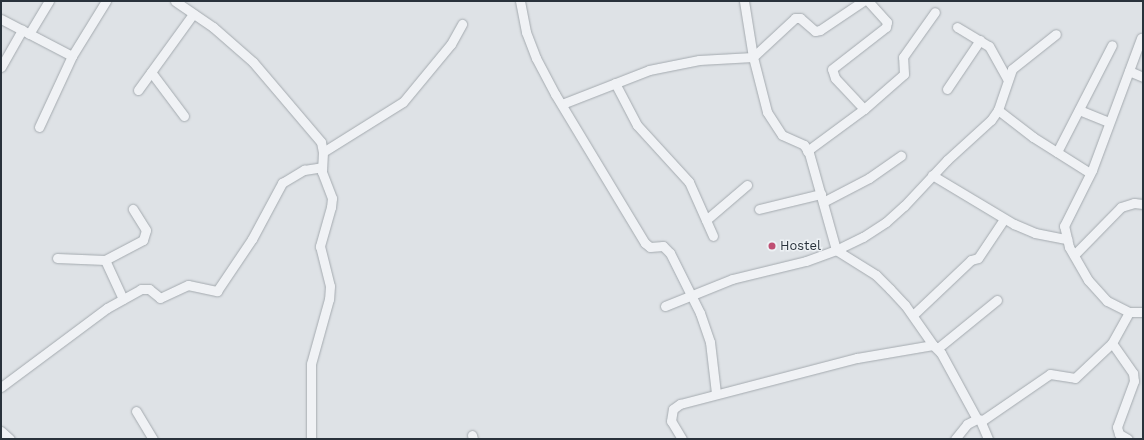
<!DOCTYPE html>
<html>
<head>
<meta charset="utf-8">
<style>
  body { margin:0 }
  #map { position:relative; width:1144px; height:440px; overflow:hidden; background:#dee2e6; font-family:"Work Sans",sans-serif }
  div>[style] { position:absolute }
  .roads { filter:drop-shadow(0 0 1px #a4aaaf) drop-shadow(0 0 1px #a4aaaf) }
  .minor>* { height:9px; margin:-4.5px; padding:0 4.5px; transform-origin:4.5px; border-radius:4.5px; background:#f0f2f5 }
  .dots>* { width:11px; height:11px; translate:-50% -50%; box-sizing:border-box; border:2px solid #edf1f4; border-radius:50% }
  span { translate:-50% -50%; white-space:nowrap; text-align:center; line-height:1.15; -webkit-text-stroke:3px #edf1f4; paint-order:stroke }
  .poi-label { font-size:13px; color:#29323b }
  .left { translate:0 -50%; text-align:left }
  .frame { position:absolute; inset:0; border:2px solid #29323b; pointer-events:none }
</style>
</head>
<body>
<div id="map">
  <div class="roads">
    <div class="minor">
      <i style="left:175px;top:1px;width:46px;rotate:34.4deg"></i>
      <i style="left:213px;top:27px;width:53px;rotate:41.2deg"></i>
      <i style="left:253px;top:62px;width:105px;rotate:49.6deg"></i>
      <i style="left:321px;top:142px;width:10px;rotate:79deg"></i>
      <i style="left:323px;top:152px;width:20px;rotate:93deg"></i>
      <i style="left:322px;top:172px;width:28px;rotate:69deg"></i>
      <i style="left:332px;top:198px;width:9px;rotate:96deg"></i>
      <i style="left:331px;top:207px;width:41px;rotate:105.8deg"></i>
      <i style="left:320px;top:246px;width:41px;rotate:76deg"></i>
      <i style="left:330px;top:286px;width:13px;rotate:94deg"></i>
      <i style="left:329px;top:299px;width:67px;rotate:105.5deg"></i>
      <i style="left:311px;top:364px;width:75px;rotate:90deg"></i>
      <i style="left:520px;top:1px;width:32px;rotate:79deg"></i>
      <i style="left:526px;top:32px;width:28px;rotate:69deg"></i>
      <i style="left:536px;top:58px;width:41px;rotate:62.2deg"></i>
      <i style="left:555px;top:94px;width:174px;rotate:58.9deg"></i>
      <i style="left:645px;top:243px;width:6px;rotate:39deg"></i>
      <i style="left:650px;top:247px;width:13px;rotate:-4deg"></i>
      <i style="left:663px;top:246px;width:10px;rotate:45deg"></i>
      <i style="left:670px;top:253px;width:67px;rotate:63.4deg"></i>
      <i style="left:700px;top:313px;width:31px;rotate:71deg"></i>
      <i style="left:710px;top:342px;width:51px;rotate:83.3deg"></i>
      <i style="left:744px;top:1px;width:57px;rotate:80.9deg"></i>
      <i style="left:753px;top:57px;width:57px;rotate:75.7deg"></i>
      <i style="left:767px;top:112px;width:27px;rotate:57deg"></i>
      <i style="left:782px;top:135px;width:24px;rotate:24deg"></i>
      <i style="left:804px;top:145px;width:9px;rotate:58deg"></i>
      <i style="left:809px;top:153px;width:101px;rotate:74.4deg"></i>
      <i style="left:836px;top:250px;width:47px;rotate:32deg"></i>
      <i style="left:876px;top:275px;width:20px;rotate:45deg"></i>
      <i style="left:890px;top:289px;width:22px;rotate:47deg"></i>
      <i style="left:905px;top:305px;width:49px;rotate:55deg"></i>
      <i style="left:1px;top:19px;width:80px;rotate:27.5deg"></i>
      <i style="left:957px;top:27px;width:37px;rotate:31deg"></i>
      <i style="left:989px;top:46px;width:37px;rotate:61deg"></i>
      <i style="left:29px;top:34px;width:39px;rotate:-59deg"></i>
      <i style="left:1px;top:67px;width:43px;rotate:-60.4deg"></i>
      <i style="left:1129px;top:71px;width:15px;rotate:23deg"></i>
      <i style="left:151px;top:72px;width:55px;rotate:53.1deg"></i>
      <i style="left:615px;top:83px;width:47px;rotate:62.4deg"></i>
      <i style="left:637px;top:125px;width:77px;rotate:47.6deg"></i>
      <i style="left:689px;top:182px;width:59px;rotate:66deg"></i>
      <i style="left:947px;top:89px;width:59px;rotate:-56deg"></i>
      <i style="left:138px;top:90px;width:94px;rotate:-54.1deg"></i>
      <i style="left:562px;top:104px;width:93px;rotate:-21.3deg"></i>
      <i style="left:649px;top:70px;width:51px;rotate:-11.3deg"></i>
      <i style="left:699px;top:60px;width:54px;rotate:-3.2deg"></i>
      <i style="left:753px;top:57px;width:57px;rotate:-42.9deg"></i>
      <i style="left:795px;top:18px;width:5px"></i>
      <i style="left:800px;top:18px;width:20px;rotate:41deg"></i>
      <i style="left:815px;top:31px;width:5px;rotate:-11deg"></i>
      <i style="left:820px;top:30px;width:52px;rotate:-34deg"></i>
      <i style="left:864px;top:109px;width:42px;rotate:-133.1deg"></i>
      <i style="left:835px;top:78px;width:9px;rotate:-108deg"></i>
      <i style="left:832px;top:69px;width:68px;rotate:-37.9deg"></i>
      <i style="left:886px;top:27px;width:5px;rotate:-79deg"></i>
      <i style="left:887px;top:22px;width:28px;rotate:-132deg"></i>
      <i style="left:998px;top:110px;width:44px;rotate:37.6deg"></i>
      <i style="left:1033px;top:137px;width:67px;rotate:32.3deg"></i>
      <i style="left:1079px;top:110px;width:32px;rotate:22deg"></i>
      <i style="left:39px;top:127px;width:78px;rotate:-65.1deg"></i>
      <i style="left:72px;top:56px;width:65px;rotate:-58.3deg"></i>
      <i style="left:807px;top:151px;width:71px;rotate:-36.4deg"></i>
      <i style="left:864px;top:109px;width:53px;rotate:-41.2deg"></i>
      <i style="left:904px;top:74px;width:17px;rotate:-93deg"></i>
      <i style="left:903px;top:57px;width:55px;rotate:-54.6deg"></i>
      <i style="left:323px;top:152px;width:94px;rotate:-32deg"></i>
      <i style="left:403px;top:102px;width:75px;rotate:-50.4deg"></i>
      <i style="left:451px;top:44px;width:23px;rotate:-61deg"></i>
      <i style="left:1057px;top:152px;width:120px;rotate:-62.8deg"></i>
      <i style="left:932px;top:175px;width:96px;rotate:30.9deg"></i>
      <i style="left:1014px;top:224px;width:23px;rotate:23deg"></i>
      <i style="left:1035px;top:233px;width:33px;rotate:11deg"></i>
      <i style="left:823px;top:202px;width:52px;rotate:-27.6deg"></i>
      <i style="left:869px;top:178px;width:39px;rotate:-35deg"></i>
      <i style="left:759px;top:209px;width:64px;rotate:-13.6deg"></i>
      <i style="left:706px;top:220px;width:54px;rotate:-40.5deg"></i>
      <i style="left:1074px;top:255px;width:67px;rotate:-45.6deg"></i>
      <i style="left:1121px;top:207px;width:14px;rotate:-17deg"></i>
      <i style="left:1134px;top:203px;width:9px;rotate:6deg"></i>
      <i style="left:57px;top:258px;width:48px;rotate:2.4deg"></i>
      <i style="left:105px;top:260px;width:43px;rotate:-27.8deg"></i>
      <i style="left:143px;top:240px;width:10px;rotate:-73deg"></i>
      <i style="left:146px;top:230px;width:25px;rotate:-122deg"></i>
      <i style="left:105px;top:260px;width:43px;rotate:65.2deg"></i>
      <i style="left:665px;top:306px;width:72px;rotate:-21.9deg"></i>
      <i style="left:732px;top:279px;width:76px;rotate:-13.7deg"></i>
      <i style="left:806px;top:261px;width:32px;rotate:-20deg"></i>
      <i style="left:836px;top:250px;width:30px;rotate:-26deg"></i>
      <i style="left:863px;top:237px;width:27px;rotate:-33deg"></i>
      <i style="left:886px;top:222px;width:24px;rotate:-42deg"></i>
      <i style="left:904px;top:206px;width:63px;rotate:-46.9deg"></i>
      <i style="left:947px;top:160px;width:59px;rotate:-42.3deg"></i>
      <i style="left:991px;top:120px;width:12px;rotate:-55deg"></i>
      <i style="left:998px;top:110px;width:43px;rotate:-71.1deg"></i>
      <i style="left:1012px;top:69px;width:56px;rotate:-38.5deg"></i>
      <i style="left:1129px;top:312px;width:25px;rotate:-153deg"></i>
      <i style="left:1107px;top:301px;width:28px;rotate:-132deg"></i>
      <i style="left:1088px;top:280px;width:38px;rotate:-120deg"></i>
      <i style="left:1069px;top:247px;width:22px;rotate:-103deg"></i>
      <i style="left:1064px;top:226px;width:63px;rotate:-63.4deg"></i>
      <i style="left:1092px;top:170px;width:141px;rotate:-69.6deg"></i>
      <i style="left:913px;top:315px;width:80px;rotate:-43.5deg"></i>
      <i style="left:971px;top:260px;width:7px;rotate:-16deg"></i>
      <i style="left:978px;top:258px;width:47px;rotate:-56.3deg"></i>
      <i style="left:1112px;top:343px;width:37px;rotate:55deg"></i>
      <i style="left:1133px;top:373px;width:8px;rotate:83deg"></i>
      <i style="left:1134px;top:381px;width:49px;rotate:110.3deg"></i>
      <i style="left:1117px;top:427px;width:7px;rotate:74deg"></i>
      <i style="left:1119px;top:434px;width:10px;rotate:29deg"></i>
      <i style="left:938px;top:348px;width:76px;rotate:-39.1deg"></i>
      <i style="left:1px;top:387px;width:132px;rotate:-36.7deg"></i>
      <i style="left:107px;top:308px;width:39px;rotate:-29deg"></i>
      <i style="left:141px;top:289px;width:8px"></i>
      <i style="left:149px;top:289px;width:14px;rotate:39deg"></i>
      <i style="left:160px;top:298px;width:31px;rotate:-25deg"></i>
      <i style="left:188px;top:285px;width:30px;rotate:12deg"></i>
      <i style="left:217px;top:291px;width:63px;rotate:-56.1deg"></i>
      <i style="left:252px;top:239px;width:64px;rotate:-61.8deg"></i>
      <i style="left:282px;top:183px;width:26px;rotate:-31deg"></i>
      <i style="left:304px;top:170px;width:18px;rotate:-9deg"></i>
      <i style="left:136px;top:411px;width:33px;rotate:59deg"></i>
      <i style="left:980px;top:420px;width:21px;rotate:67deg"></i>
      <i style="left:1px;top:431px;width:12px;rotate:42deg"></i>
      <i style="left:472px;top:435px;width:4px;rotate:76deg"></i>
      <i style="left:682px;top:439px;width:21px;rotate:-121deg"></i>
      <i style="left:671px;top:421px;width:12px;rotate:-81deg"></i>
      <i style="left:673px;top:409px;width:9px;rotate:-36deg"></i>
      <i style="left:680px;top:404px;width:183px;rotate:-14.6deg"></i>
      <i style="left:857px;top:358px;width:77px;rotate:-9.7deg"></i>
      <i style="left:933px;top:345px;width:11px;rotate:45deg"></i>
      <i style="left:941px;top:353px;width:75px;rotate:61.4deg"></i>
      <i style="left:977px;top:419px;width:6px;rotate:9deg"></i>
      <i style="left:983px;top:420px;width:81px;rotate:-34.5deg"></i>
      <i style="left:1050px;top:374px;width:25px;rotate:9deg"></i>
      <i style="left:1075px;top:378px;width:51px;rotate:-43.4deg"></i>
      <i style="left:1112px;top:343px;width:35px;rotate:-61deg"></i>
      <i style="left:1129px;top:312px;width:14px"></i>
      <i style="left:955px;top:439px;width:19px;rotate:-51deg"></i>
      <i style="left:967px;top:424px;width:11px;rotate:-27deg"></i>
    </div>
  </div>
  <div class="dots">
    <i style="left:772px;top:246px;background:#bf4f73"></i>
  </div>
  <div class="poi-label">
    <span class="left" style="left:780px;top:246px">Hostel</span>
  </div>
  <div class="frame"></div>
</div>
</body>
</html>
